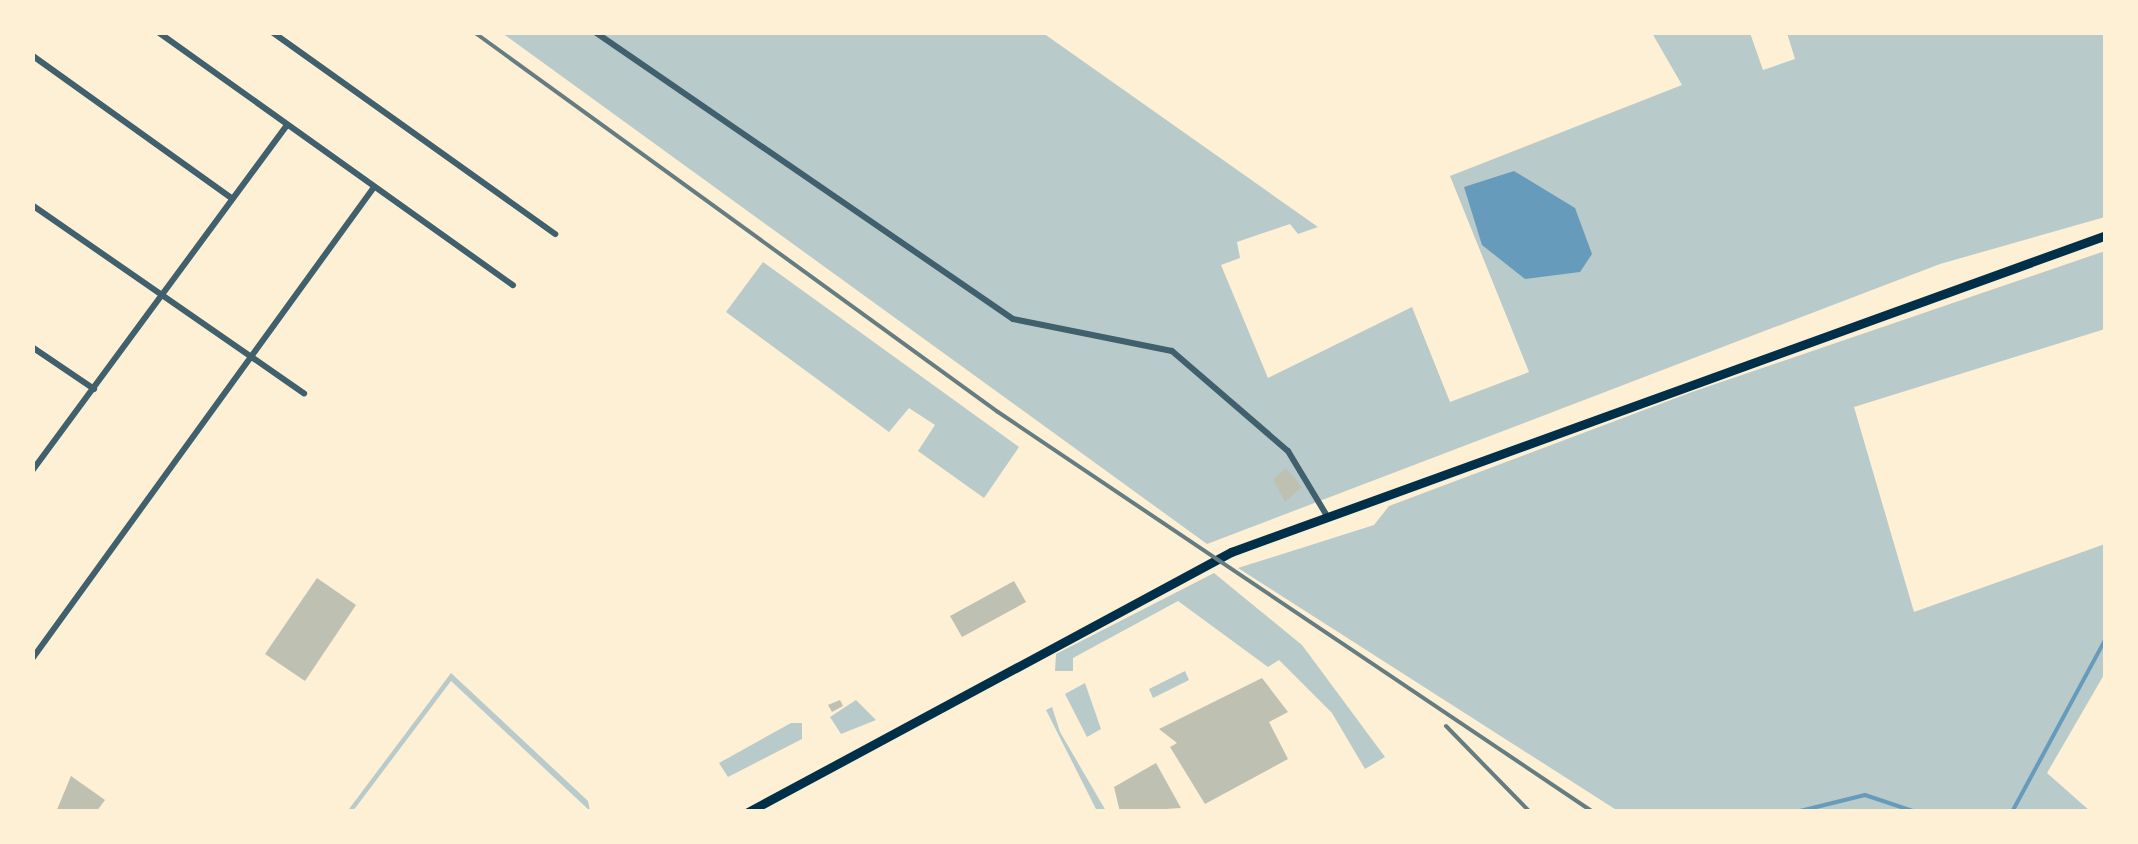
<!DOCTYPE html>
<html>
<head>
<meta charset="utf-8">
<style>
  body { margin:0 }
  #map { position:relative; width:2138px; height:844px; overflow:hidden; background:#fdf0d5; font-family:"Noto Sans",sans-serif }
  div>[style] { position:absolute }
  .green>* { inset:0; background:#b9caca }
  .water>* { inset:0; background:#669bbc }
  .stream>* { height:4px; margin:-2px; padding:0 2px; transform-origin:2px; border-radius:2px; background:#669bbc }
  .building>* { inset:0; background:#bec0b2 }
  .minor>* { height:6px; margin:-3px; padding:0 3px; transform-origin:3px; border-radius:3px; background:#3f606c }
  .secondary>* { height:9px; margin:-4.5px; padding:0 4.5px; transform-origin:4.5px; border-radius:4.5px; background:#003049 }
  .rail>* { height:4px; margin:-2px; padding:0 2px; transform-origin:2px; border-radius:2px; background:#657d81 }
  span { translate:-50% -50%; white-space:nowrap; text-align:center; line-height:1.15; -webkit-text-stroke:8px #fdf0d5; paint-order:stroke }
  .frame { position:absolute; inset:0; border:35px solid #fdf0d5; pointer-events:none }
</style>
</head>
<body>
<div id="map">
  <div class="green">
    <i style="clip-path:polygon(502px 33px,1043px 33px,1318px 227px,1298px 234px,1290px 224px,1237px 242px,1240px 258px,1221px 265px,1268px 378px,1412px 307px,1450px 402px,1529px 372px,1450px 176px,1682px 85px,1652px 33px,1750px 33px,1763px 70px,1795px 59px,1787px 33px,2105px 33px,2105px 217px,1940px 264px,1207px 544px)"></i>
    <i style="clip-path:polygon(2105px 251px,2105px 329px,1854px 407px,1914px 612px,2105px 544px,2105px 673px,2047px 773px,2090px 811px,1618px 811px,1238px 568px,1374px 525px,1389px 506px,1692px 392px)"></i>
    <i style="clip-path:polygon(763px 262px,1019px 447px,984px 498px,918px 451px,935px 425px,909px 408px,889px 432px,726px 312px)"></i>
    <i style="clip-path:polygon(1214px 573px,1302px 645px,1385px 757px,1365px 769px,1332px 713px,1279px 660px,1268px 667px,1178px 601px,1073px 658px,1073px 671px,1055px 671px,1056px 654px)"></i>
    <i style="clip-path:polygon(1185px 671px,1189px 680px,1153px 698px,1149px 689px)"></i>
    <i style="clip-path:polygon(451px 673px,588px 801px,590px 811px,451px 681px,353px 811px,336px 811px,349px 809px)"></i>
    <i style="clip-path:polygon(1085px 683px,1101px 729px,1087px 737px,1065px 694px)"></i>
    <i style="clip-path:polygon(856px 700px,876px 720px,841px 734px,830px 717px)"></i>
    <i style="clip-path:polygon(1052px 707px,1060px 732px,1106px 811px,1097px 811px,1046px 710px)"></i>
    <i style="clip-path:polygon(791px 723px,802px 723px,802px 739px,728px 777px,719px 763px)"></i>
  </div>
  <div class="water">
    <i style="clip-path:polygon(1514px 171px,1575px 208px,1592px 254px,1580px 272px,1525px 279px,1482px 245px,1464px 187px)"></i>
  </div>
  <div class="stream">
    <i style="left:1796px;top:812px;width:71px;rotate:-13.8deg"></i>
    <i style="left:1865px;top:795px;width:54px;rotate:18.4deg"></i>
    <i style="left:2012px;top:812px;width:198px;rotate:-61.6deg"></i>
  </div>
  <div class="building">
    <i style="clip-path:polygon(1286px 468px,1302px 487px,1285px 502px,1273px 479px)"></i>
    <i style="clip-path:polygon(317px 578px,356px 605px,305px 681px,265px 654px)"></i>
    <i style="clip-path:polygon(1014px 581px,1026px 602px,962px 637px,950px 616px)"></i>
    <i style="clip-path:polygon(1262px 678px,1288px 712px,1269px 722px,1288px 759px,1205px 804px,1170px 747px,1177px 743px,1159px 729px)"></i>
    <i style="clip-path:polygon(840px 700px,843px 706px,832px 712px,828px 705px)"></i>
    <i style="clip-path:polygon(1156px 763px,1181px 808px,1120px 812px,1114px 787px)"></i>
    <i style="clip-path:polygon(71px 776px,105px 800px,96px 812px,56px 812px)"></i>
  </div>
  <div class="minor">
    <i style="left:158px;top:32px;width:436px;rotate:35.5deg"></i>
    <i style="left:272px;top:32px;width:348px;rotate:35.5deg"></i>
    <i style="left:595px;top:32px;width:507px;rotate:34.47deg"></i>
    <i style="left:1013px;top:319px;width:162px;rotate:11.4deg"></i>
    <i style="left:1172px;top:351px;width:153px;rotate:40.8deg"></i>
    <i style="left:1288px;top:451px;width:76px;rotate:59deg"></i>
    <i style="left:33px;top:56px;width:244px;rotate:35.6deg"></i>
    <i style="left:32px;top:205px;width:331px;rotate:34.7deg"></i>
    <i style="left:32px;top:347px;width:75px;rotate:34.1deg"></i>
    <i style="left:32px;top:471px;width:430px;rotate:-53.6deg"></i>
    <i style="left:32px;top:659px;width:583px;rotate:-54.07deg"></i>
  </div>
  <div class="secondary">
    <i style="left:748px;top:812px;width:549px;rotate:-28.29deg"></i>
    <i style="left:1231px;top:552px;width:931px;rotate:-19.91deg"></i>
  </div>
  <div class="rail">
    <i style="left:474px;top:32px;width:647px;rotate:35.95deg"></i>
    <i style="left:998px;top:412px;width:717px;rotate:33.91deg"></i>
    <i style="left:1446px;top:726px;width:120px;rotate:45.7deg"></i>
  </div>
  <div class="frame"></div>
</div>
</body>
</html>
